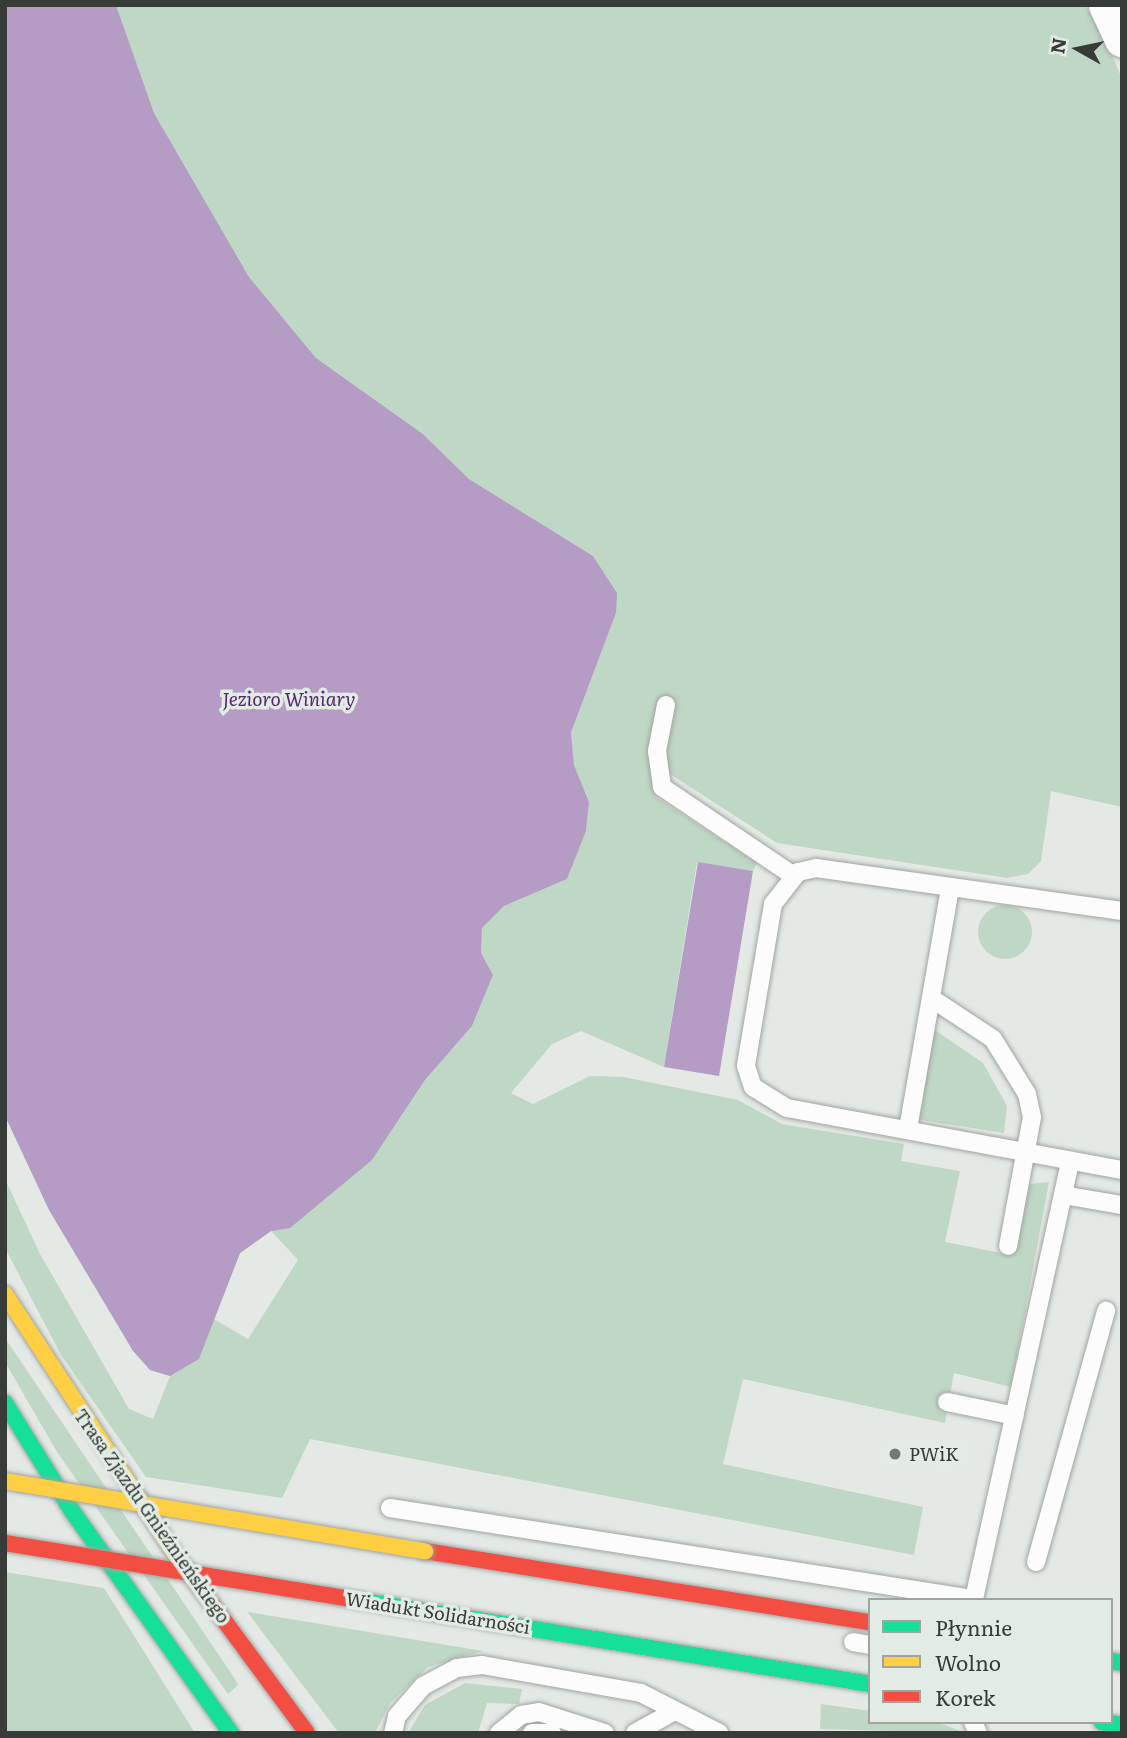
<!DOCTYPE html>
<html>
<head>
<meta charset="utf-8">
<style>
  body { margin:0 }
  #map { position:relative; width:1127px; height:1738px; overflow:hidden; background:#e4e9e5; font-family:Literata,serif }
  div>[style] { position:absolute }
  .green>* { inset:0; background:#bfd7c5 }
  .round { border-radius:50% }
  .water>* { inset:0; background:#b49cc5 }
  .roads { filter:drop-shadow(0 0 2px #a0a4a1) drop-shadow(0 0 2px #a0a4a1) }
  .lane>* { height:18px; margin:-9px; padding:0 9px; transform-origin:9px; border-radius:9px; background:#fbfcfb }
  .street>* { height:35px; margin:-17.5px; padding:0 17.5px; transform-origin:17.5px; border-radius:17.5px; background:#fbfcfb }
  .fast>* { height:16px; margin:-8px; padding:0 8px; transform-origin:8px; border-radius:8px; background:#16e098 }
  .slow>* { height:16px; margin:-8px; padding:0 8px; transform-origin:8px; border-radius:8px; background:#ffcf43 }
  .jam>* { height:16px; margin:-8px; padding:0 8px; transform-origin:8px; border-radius:8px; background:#f24e42 }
  .bridges { filter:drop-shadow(0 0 2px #a0a4a1) drop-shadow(0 0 2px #a0a4a1) }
  .fast-bridge>* { height:16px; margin:-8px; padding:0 8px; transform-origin:8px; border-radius:8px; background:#16e098 }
  .slow-bridge>* { height:16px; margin:-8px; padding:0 8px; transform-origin:8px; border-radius:8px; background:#ffcf43 }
  .jam-bridge>* { height:16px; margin:-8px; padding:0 8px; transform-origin:8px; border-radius:8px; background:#f24e42 }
  .dots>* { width:19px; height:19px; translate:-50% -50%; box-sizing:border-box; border:4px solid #e2ebe4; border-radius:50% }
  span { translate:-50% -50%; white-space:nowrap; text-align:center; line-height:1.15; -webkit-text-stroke:7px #e2ebe4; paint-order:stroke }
  .poi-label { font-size:18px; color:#383c39 }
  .left { translate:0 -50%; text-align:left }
  .street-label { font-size:18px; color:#383c39 }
  .water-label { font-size:19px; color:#572872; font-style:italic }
  .frame { position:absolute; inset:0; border:7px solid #383c39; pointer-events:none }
  .legend { position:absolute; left:868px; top:1598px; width:245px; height:126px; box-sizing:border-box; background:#e2ebe4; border:2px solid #9ea5a0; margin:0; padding:9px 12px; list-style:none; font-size:21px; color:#383c39 }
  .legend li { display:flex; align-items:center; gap:14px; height:35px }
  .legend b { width:35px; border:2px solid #9ea5a0 }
  .north { position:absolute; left:1043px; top:14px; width:70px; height:70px; -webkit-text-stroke:5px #e2ebe4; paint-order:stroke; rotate:279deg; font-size:19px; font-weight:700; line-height:28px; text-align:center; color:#383c39 }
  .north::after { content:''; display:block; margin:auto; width:24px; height:32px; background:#383c39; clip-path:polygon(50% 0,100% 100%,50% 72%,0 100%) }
</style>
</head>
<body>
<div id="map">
  <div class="green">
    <i style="clip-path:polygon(evenodd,116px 5px,1085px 5px,1108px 45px,1122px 79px,1122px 807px,1051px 791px,1041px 861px,1028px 874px,1007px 878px,777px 843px,670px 774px,656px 797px,757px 863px,753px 871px,697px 862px,664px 1067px,581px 1031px,552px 1044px,511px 1093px,533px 1104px,590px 1076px,623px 1077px,738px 1100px,782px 1124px,904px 1144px,901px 1161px,960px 1171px,945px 1242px,1012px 1255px,1030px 1184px,1049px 1182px,1011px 1387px,954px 1373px,945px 1423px,743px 1379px,723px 1464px,923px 1507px,914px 1555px,310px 1439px,282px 1498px,146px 1477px,61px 1355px,5px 1248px,5px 1179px,40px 1254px,129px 1409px,153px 1419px,170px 1376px,150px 1370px,44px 1200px,372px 1160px,425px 1080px,472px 1026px,493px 975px,481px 953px,482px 928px,504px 906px,567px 879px,586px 831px,589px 802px,574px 765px,571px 734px,616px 613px,593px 556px,469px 479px,423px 434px,316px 358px,249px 277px,154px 113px,116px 5px,271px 1231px,298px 1260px,248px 1339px,214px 1319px,240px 1253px,271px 1231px)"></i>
    <i class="round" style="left:978px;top:905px;width:54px;height:54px"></i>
    <i style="clip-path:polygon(932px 1028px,983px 1063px,1007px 1106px,1004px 1133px,915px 1119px)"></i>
    <i style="clip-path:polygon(5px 1338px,233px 1676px,238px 1685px,228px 1694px,57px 1452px,5px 1362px)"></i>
    <i style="clip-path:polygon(5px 1572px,104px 1588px,195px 1733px,5px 1733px)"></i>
    <i style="clip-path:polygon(248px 1613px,248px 1612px,483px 1651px,428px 1667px,390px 1703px,375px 1733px,339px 1733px)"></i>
    <i style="clip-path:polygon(465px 1683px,522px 1689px,519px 1704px,487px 1703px,478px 1733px,408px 1733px,425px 1705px)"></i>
    <i style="clip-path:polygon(821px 1704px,870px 1711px,870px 1722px,936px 1722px,967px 1733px,820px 1729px)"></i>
  </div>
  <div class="water">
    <i style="clip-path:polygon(5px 5px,116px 5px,154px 113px,249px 277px,316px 358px,423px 434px,469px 479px,593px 556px,617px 593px,616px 613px,571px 733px,574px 765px,589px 802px,586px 831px,567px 879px,504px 906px,482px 928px,481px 953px,493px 975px,472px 1026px,425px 1080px,372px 1160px,290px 1228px,271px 1231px,240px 1253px,199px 1359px,170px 1376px,150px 1370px,133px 1351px,49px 1210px,5px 1116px)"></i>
    <i style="clip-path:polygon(698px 862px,753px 871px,719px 1076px,664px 1067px)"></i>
  </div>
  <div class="roads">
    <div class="lane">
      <i style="left:666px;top:705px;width:47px;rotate:101.1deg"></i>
      <i style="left:657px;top:751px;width:36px;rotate:82deg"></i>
      <i style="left:662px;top:787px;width:159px;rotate:34deg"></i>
      <i style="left:1122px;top:911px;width:309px;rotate:-172deg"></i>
      <i style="left:816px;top:868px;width:18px;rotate:167deg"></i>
      <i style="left:798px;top:872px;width:41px;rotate:128deg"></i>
      <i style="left:773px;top:904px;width:164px;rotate:99.5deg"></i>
      <i style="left:746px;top:1066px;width:22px;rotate:72deg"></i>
      <i style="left:753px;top:1087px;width:40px;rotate:32deg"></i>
      <i style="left:787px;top:1108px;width:341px;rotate:10.5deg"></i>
      <i style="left:931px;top:998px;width:74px;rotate:33.5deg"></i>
      <i style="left:993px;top:1039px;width:65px;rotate:58.3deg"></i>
      <i style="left:1027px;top:1094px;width:24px;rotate:78deg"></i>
      <i style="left:1032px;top:1117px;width:131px;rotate:100.5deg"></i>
      <i style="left:908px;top:1129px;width:244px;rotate:-80.1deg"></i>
      <i style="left:1063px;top:1195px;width:60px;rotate:9.6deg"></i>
      <i style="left:947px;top:1402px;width:69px;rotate:11.6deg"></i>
      <i style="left:390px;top:1508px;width:591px;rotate:8.86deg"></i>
      <i style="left:974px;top:1599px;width:447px;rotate:-77.6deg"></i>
      <i style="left:1036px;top:1562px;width:261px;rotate:-74.4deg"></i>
      <i style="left:853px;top:1642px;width:17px;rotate:10deg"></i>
      <i style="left:973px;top:1722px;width:12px;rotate:66deg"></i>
      <i style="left:393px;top:1733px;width:17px;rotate:-77deg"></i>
      <i style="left:397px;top:1716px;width:40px;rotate:-49deg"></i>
      <i style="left:423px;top:1686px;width:38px;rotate:-28deg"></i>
      <i style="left:457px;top:1668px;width:25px;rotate:-7deg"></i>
      <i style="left:482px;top:1665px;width:161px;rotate:10deg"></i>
      <i style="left:641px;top:1693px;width:88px;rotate:27.1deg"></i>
      <i style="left:499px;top:1733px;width:28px;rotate:-39deg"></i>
      <i style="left:521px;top:1715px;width:18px;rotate:-9deg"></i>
      <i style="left:539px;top:1712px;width:69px;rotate:17.7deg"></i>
      <i style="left:532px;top:1733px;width:20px"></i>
      <i style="left:635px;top:1733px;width:43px;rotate:-28.9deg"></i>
    </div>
    <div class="street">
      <i style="left:1106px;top:5px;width:38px;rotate:65deg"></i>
    </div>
    <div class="fast">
      <i style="left:5px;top:1403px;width:127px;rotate:58.2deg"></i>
      <i style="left:72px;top:1511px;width:273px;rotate:54.4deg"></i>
      <i style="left:1111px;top:1661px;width:11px;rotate:10deg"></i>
      <i style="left:1102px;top:1722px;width:20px;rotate:9deg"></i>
    </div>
    <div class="slow">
      <i style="left:5px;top:1294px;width:316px;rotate:56.8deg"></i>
    </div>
    <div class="jam">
      <i style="left:425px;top:1551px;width:451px;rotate:9.1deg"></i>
      <i style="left:178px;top:1558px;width:217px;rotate:53.6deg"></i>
    </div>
  </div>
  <div class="bridges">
    <div class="fast-bridge">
      <i style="left:350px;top:1599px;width:527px;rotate:9.28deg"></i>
    </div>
    <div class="slow-bridge">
      <i style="left:5px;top:1481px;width:426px;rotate:9.5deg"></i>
    </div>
    <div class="jam-bridge">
      <i style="left:5px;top:1543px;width:350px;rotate:9.2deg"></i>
    </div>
  </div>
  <div class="dots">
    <i style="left:895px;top:1454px;background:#747975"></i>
  </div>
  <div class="poi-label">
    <span class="left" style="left:909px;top:1454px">PWiK</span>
  </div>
  <div class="street-label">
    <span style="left:152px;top:1516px;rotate:55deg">Trasa Zjazdu Gnieźnieńskiego</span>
    <span style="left:438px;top:1613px;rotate:9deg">Wiadukt Solidarności</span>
  </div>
  <div class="water-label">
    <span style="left:289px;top:699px">Jezioro Winiary</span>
  </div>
  <div class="frame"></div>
  <ul class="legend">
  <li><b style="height:9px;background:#16e098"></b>Płynnie</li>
  <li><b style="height:9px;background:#ffcf43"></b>Wolno</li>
  <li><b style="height:9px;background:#f24e42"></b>Korek</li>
  </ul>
  <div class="north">N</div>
</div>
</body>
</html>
